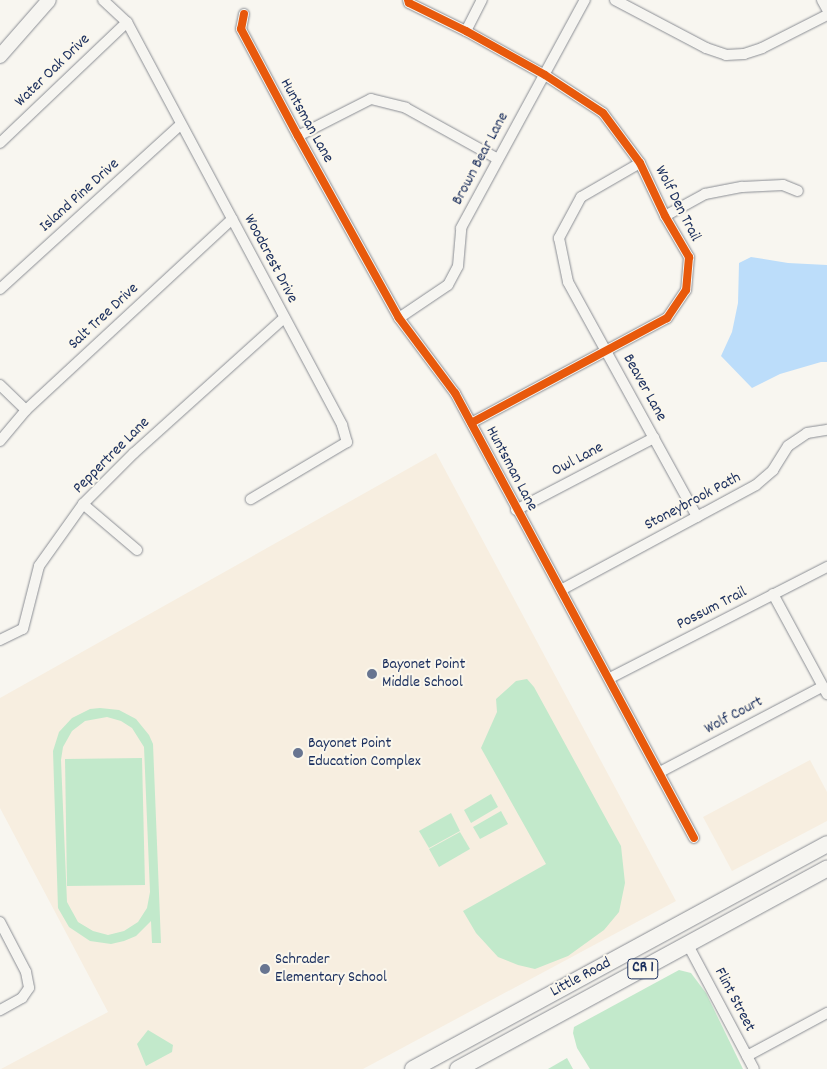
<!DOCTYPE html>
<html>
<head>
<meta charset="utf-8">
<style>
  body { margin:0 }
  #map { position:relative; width:827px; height:1069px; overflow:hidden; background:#f8f6f0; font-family:Dekko,sans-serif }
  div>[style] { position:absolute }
  .built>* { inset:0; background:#f7eee0 }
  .green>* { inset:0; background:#c2e9cb }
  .water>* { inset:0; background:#bcddfa }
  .roads { filter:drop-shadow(0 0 1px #8b8e94) drop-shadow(0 0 1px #8b8e94) }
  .street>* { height:10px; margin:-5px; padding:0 5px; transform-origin:5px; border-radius:5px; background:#f6f5f1 }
  .secondary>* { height:14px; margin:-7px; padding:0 7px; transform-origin:7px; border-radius:7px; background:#f6f5f1 }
  .primary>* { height:16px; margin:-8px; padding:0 8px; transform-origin:8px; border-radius:8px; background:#f6f5f1 }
  .cycleway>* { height:8px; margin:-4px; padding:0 4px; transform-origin:4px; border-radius:4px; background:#e8590c }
  .dots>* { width:14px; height:14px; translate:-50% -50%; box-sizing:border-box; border:2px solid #fbf7ec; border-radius:50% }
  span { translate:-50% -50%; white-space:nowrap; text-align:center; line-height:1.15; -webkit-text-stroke:4px #fbf7ec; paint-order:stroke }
  .shield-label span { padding:1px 4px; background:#fbf7ec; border:1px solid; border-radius:4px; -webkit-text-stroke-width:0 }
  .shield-label { font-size:15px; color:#1b2f5e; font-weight:700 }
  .street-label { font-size:16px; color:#1b2f5e }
  .poi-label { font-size:16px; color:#1b2f5e }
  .left { translate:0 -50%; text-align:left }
</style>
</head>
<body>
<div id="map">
  <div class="built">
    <i style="clip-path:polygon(436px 453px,676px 901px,363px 1069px,1px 1069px,108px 1012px,0 808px,0 698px)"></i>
    <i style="clip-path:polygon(810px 760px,827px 792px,827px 821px,732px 871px,703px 817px)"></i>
  </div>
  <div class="green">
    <i style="clip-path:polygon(527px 679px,534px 687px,621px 846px,625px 883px,619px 912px,604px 930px,568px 956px,535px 969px,518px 965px,498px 957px,476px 933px,463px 911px,546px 864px,481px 748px,497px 712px,496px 699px,516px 681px)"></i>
    <i style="clip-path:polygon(evenodd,100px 708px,119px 710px,136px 719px,149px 735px,153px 744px,161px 943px,152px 943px,151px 921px,136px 936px,124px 941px,111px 944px,90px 941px,69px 927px,58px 908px,53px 751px,59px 732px,72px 718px,90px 709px,100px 708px,107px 717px,121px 721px,132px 728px,144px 747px,150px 892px,147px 908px,138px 922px,124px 931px,108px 935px,93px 931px,78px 922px,67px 902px,61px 760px,63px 747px,72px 731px,85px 721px,107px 717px)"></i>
    <i style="clip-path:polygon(142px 758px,145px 885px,67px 886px,65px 759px)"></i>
    <i style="clip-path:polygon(491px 794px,498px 807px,471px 823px,464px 810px)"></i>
    <i style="clip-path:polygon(501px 811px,508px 824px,480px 839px,473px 827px)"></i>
    <i style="clip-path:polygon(451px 813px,460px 831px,429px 848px,419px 831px)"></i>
    <i style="clip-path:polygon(460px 832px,470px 849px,439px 867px,429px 849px)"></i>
    <i style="clip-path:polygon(679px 970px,691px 973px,706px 993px,743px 1069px,590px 1069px,577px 1048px,573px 1033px,574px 1027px)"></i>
    <i style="clip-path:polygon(148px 1030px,173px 1045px,172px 1052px,146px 1066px,137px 1044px)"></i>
    <i style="clip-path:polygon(567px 1058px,573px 1069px,548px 1069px)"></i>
  </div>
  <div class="water">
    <i style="clip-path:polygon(751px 257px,788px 263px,827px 265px,827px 362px,821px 362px,780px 374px,752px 388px,721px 356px,732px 332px,738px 303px,739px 263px)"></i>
  </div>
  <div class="roads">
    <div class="street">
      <i style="left:103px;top:0;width:33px;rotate:43deg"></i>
      <i style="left:127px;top:22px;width:457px;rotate:61.9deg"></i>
      <i style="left:342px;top:425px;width:18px;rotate:74deg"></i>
      <i style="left:347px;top:442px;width:112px;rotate:149.3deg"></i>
      <i style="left:408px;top:0;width:3px;rotate:72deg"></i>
      <i style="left:409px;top:3px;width:64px;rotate:26.2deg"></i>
      <i style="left:466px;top:31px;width:90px;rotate:29.1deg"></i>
      <i style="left:545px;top:75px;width:69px;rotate:33.2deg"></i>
      <i style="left:603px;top:113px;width:62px;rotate:53.5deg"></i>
      <i style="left:640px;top:163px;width:59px;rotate:64.7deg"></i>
      <i style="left:665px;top:216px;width:48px;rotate:59.7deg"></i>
      <i style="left:689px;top:257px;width:33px;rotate:95deg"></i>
      <i style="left:686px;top:290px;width:34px;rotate:124deg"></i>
      <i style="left:667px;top:318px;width:222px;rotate:151.8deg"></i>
      <i style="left:615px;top:0;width:103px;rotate:27.8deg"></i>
      <i style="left:706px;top:48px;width:21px;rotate:19deg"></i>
      <i style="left:726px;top:55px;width:18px;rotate:-3deg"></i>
      <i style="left:744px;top:54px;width:19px;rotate:-18deg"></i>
      <i style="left:762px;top:48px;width:73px;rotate:-26.9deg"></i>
      <i style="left:822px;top:0;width:10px;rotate:61deg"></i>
      <i style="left:244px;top:14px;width:15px;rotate:101deg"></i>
      <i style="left:241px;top:29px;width:121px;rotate:62deg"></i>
      <i style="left:298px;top:136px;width:208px;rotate:61deg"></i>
      <i style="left:399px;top:318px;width:94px;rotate:53.3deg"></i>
      <i style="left:455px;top:393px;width:505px;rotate:61.76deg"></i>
      <i style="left:466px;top:31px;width:35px;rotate:-63deg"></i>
      <i style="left:298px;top:136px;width:82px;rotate:-26.9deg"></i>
      <i style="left:371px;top:99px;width:36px;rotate:14deg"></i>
      <i style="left:406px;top:108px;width:105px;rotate:29deg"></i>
      <i style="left:0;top:143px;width:175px;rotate:-43.6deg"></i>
      <i style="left:640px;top:163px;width:68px;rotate:150deg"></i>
      <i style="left:581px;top:197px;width:47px;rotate:118.2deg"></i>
      <i style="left:559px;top:238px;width:45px;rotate:78.4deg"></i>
      <i style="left:568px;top:282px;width:268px;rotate:61.2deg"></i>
      <i style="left:665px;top:216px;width:46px;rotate:-28.8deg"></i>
      <i style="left:705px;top:194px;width:38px;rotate:-11deg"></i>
      <i style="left:742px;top:187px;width:41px;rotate:-2.8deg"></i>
      <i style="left:783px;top:185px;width:16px;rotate:22deg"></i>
      <i style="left:0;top:289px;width:244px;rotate:-42.3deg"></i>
      <i style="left:399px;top:318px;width:59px;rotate:-34deg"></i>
      <i style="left:448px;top:285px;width:21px;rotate:-62deg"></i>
      <i style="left:458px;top:266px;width:38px;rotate:-85deg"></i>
      <i style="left:461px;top:228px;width:260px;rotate:-61.5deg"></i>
      <i style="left:0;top:385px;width:36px;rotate:44deg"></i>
      <i style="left:0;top:441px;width:40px;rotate:-50deg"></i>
      <i style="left:26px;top:410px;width:281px;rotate:-42.8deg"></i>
      <i style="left:83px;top:504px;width:71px;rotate:40.4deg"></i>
      <i style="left:516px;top:510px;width:156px;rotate:-27.6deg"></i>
      <i style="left:561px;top:590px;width:221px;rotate:-28.3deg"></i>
      <i style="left:756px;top:485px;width:23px;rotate:-41deg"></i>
      <i style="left:773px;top:470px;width:28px;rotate:-58deg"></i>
      <i style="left:788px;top:446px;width:23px;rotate:-34deg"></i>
      <i style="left:807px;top:433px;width:20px;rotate:-9deg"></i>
      <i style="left:773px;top:594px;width:114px;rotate:61.6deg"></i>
      <i style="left:0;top:640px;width:25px;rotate:-26deg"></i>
      <i style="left:23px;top:629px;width:65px;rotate:-75.7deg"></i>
      <i style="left:39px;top:566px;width:76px;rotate:-54.6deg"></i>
      <i style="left:83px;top:504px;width:72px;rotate:-45deg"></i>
      <i style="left:134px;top:453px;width:202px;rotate:-42deg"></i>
      <i style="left:610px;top:678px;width:244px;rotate:-27.1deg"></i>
      <i style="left:660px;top:772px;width:183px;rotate:-27.7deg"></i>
      <i style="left:0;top:922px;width:56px;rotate:62.5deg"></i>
      <i style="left:26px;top:972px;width:16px;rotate:79deg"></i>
      <i style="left:29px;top:988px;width:12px;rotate:125deg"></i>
      <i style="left:22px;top:998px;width:25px;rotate:151deg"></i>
      <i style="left:688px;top:945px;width:140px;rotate:62deg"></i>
      <i style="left:747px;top:1056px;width:91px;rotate:-28.3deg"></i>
    </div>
    <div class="secondary">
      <i style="left:0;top:56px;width:74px;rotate:-48.8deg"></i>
    </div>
    <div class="primary">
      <i style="left:413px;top:1069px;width:471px;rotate:-28.5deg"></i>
      <i style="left:458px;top:1069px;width:420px;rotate:-28.5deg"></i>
    </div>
  </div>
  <div class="cycleway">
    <i style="left:408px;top:0;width:3px;rotate:72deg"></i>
    <i style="left:409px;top:3px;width:64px;rotate:26.2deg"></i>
    <i style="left:466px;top:31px;width:90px;rotate:29.1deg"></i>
    <i style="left:545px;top:75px;width:69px;rotate:33.2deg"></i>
    <i style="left:603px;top:113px;width:62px;rotate:53.5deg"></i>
    <i style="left:640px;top:163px;width:59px;rotate:64.7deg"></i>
    <i style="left:665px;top:216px;width:48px;rotate:59.7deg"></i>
    <i style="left:689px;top:257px;width:33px;rotate:95deg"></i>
    <i style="left:686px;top:290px;width:34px;rotate:124deg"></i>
    <i style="left:667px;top:318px;width:222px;rotate:151.8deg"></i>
    <i style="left:244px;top:14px;width:15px;rotate:101deg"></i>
    <i style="left:241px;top:29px;width:121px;rotate:62deg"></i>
    <i style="left:298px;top:136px;width:208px;rotate:61deg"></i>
    <i style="left:399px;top:318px;width:94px;rotate:53.3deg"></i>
    <i style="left:455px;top:393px;width:505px;rotate:61.76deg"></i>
  </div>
  <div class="dots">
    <i style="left:372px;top:674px;background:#687591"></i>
    <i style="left:298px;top:753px;background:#687591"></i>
    <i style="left:265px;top:969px;background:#687591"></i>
  </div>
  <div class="shield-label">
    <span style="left:643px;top:969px">CR 1</span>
  </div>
  <div class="street-label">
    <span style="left:53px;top:71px;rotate:-44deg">Water Oak Drive</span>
    <span style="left:306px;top:121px;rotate:61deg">Huntsman Lane</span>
    <span style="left:481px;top:159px;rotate:-62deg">Brown Bear Lane</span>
    <span style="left:80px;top:196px;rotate:-42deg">Island Pine Drive</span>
    <span style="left:677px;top:204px;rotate:63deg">Wolf Den Trail</span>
    <span style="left:270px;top:259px;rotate:62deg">Woodcrest Drive</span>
    <span style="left:104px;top:317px;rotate:-43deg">Salt Tree Drive</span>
    <span style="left:644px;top:388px;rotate:61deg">Beaver Lane</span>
    <span style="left:112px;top:456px;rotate:-45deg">Peppertree Lane</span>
    <span style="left:578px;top:460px;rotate:-28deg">Owl Lane</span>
    <span style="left:511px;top:469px;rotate:62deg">Huntsman Lane</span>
    <span style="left:693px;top:502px;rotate:-28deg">Stoneybrook Path</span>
    <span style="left:712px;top:609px;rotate:-27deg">Possum Trail</span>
    <span style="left:734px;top:716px;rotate:-28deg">Wolf Court</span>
    <span style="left:581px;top:978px;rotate:-28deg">Little Road</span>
    <span style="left:734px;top:1000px;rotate:62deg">Flint Street</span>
  </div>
  <div class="poi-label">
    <span class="left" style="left:382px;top:674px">Bayonet Point<br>Middle School</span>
    <span class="left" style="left:308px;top:753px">Bayonet Point<br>Education Complex</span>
    <span class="left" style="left:275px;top:969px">Schrader<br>Elementary School</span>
  </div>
</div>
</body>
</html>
